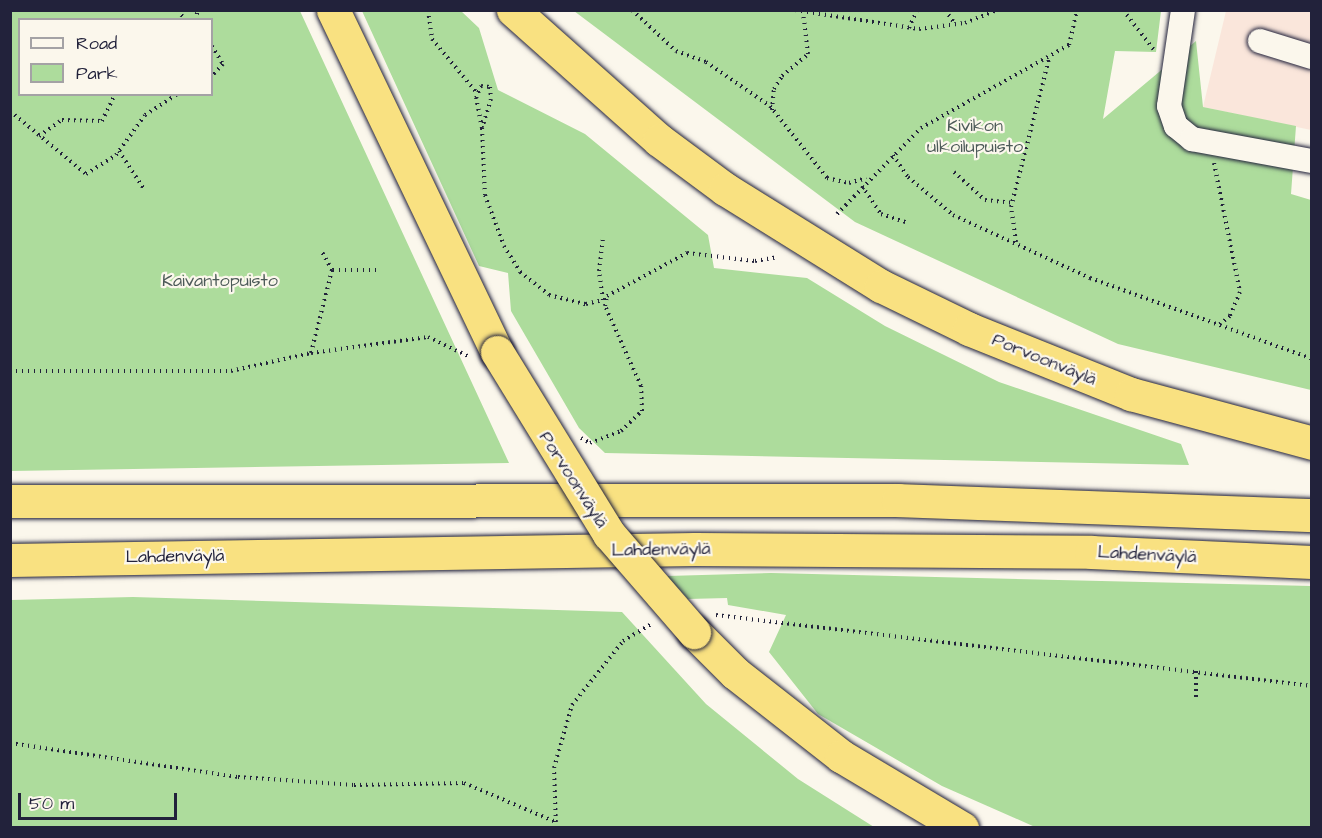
<!DOCTYPE html>
<html>
<head>
<meta charset="utf-8">
<style>
  body { margin:0 }
  #map { position:relative; width:1322px; height:838px; overflow:hidden; background:#fbf7ec; font-family:"Architects Daughter",sans-serif }
  div>[style] { position:absolute }
  .built>* { inset:0; background:#fae6db }
  .green>* { inset:0; background:#addc9c }
  .path>* { height:4px; margin-top:-2px; transform-origin:0; background:repeating-linear-gradient(90deg,#22223b 0 1.5px,transparent 0 6px) }
  .roads { filter:drop-shadow(0 0 2px #22223b) drop-shadow(0 0 2px #22223b) }
  .minor>* { height:24px; margin:-12px; padding:0 12px; transform-origin:12px; border-radius:12px; background:#fbf7ec }
  .highway>* { height:33px; margin:-16.5px; padding:0 16.5px; transform-origin:16.5px; border-radius:16.5px; background:#f9e181 }
  .bridges { filter:drop-shadow(0 0 2px #22223b) drop-shadow(0 0 2px #22223b) }
  .highway-bridge>* { height:33px; margin:-16.5px; padding:0 16.5px; transform-origin:16.5px; border-radius:16.5px; background:#f9e181 }
  span { translate:-50% -50%; white-space:nowrap; text-align:center; line-height:1.15; -webkit-text-stroke:4.5px #fbf7ec; paint-order:stroke }
  .park-label { font-size:18px; color:#4c5a58 }
  .street-label { font-size:18px; color:#22223b }
  .frame { position:absolute; inset:0; border:12px solid #22223b; pointer-events:none }
  .legend { position:absolute; left:18px; top:18px; width:195px; height:78px; box-sizing:border-box; background:#fbf7ec; border:2px solid #a4a2a5; margin:0; padding:8px 10px; list-style:none; font-size:18px; color:#22223b }
  .legend li { display:flex; align-items:center; gap:12px; height:30px }
  .legend b { width:30px; border:2px solid #a4a2a5 }
  .scale { position:absolute; left:18px; top:793px; width:159px; height:27px; box-sizing:border-box; border:3px solid #22223b; border-top:0; padding-left:8px; font-size:18px; line-height:21px; white-space:nowrap; color:#22223b; -webkit-text-stroke:4px #fbf7ec; paint-order:stroke }
</style>
</head>
<body>
<div id="map">
  <div class="built">
    <i style="clip-path:polygon(1226px 11px,1311px 11px,1311px 130px,1203px 107px)"></i>
  </div>
  <div class="green">
    <i style="clip-path:polygon(evenodd,10px 11px,300px 11px,509px 463px,11px 471px,10px 11px,20px 20px,212px 20px,212px 94px,20px 94px,20px 20px)"></i>
    <i style="clip-path:polygon(362px 11px,461px 11px,479px 28px,498px 90px,585px 134px,708px 235px,714px 268px,807px 278px,885px 326px,999px 382px,1181px 444px,1189px 465px,605px 453px,579px 428px,511px 311px,508px 273px,479px 266px)"></i>
    <i style="clip-path:polygon(574px 11px,1161px 11px,1156px 52px,1115px 51px,1103px 119px,1196px 41px,1203px 107px,1296px 126px,1291px 194px,1311px 200px,1311px 390px,1118px 344px,855px 222px)"></i>
    <i style="clip-path:polygon(771px 573px,1311px 586px,1311px 827px,1035px 827px,942px 786px,818px 714px,769px 652px,786px 615px,728px 605px,727px 598px,688px 599px,667px 576px)"></i>
    <i style="clip-path:polygon(133px 597px,622px 612px,706px 704px,798px 779px,874px 827px,11px 827px,11px 600px)"></i>
  </div>
  <div class="path">
    <i style="left:178px;top:10px;width:12px;rotate:55deg"></i>
    <i style="left:428px;top:10px;width:29px;rotate:82deg"></i>
    <i style="left:432px;top:39px;width:70px;rotate:50.2deg"></i>
    <i style="left:632px;top:10px;width:60px;rotate:43deg"></i>
    <i style="left:676px;top:51px;width:32px;rotate:20deg"></i>
    <i style="left:706px;top:62px;width:78px;rotate:34.5deg"></i>
    <i style="left:770px;top:106px;width:92px;rotate:51.6deg"></i>
    <i style="left:827px;top:178px;width:23px;rotate:13deg"></i>
    <i style="left:849px;top:183px;width:18px;rotate:-16deg"></i>
    <i style="left:795px;top:10px;width:125px;rotate:8.7deg"></i>
    <i style="left:919px;top:29px;width:46px;rotate:-7.4deg"></i>
    <i style="left:965px;top:23px;width:35px;rotate:-22deg"></i>
    <i style="left:945px;top:10px;width:17px;rotate:54deg"></i>
    <i style="left:1123px;top:10px;width:51px;rotate:52.2deg"></i>
    <i style="left:195px;top:20px;width:10px;rotate:-73deg"></i>
    <i style="left:909px;top:28px;width:20px;rotate:-66deg"></i>
    <i style="left:212px;top:46px;width:21px;rotate:59deg"></i>
    <i style="left:223px;top:64px;width:16px;rotate:133deg"></i>
    <i style="left:772px;top:110px;width:21px;rotate:-85deg"></i>
    <i style="left:774px;top:89px;width:15px;rotate:-58deg"></i>
    <i style="left:782px;top:76px;width:34px;rotate:-40deg"></i>
    <i style="left:808px;top:54px;width:42px;rotate:-96.8deg"></i>
    <i style="left:10px;top:111px;width:99px;rotate:39.7deg"></i>
    <i style="left:86px;top:174px;width:36px;rotate:-32deg"></i>
    <i style="left:116px;top:155px;width:49px;rotate:-54.1deg"></i>
    <i style="left:145px;top:115px;width:38px;rotate:-33deg"></i>
    <i style="left:482px;top:128px;width:31px;rotate:-101deg"></i>
    <i style="left:476px;top:98px;width:13px;rotate:-67deg"></i>
    <i style="left:481px;top:86px;width:9px;rotate:6deg"></i>
    <i style="left:490px;top:87px;width:12px;rotate:85deg"></i>
    <i style="left:491px;top:99px;width:30px;rotate:107deg"></i>
    <i style="left:482px;top:128px;width:67px;rotate:87.4deg"></i>
    <i style="left:485px;top:195px;width:54px;rotate:69.6deg"></i>
    <i style="left:504px;top:246px;width:31px;rotate:58deg"></i>
    <i style="left:520px;top:272px;width:37px;rotate:38deg"></i>
    <i style="left:549px;top:295px;width:38px;rotate:14deg"></i>
    <i style="left:586px;top:304px;width:17px;rotate:-13deg"></i>
    <i style="left:603px;top:300px;width:29px;rotate:-98deg"></i>
    <i style="left:599px;top:271px;width:33px;rotate:-83deg"></i>
    <i style="left:39px;top:136px;width:28px;rotate:-35deg"></i>
    <i style="left:62px;top:120px;width:40px;rotate:1.4deg"></i>
    <i style="left:102px;top:121px;width:30px;rotate:-64deg"></i>
    <i style="left:119px;top:151px;width:45px;rotate:56.7deg"></i>
    <i style="left:893px;top:155px;width:27px;rotate:56deg"></i>
    <i style="left:908px;top:177px;width:59px;rotate:40.2deg"></i>
    <i style="left:953px;top:215px;width:151px;rotate:24.7deg"></i>
    <i style="left:1090px;top:278px;width:236px;rotate:20deg"></i>
    <i style="left:1214px;top:163px;width:132px;rotate:78.6deg"></i>
    <i style="left:1240px;top:292px;width:26px;rotate:113deg"></i>
    <i style="left:1230px;top:316px;width:14px;rotate:141deg"></i>
    <i style="left:954px;top:172px;width:42px;rotate:42.1deg"></i>
    <i style="left:985px;top:200px;width:27px;rotate:6deg"></i>
    <i style="left:862px;top:186px;width:34px;rotate:56deg"></i>
    <i style="left:881px;top:214px;width:26px;rotate:18deg"></i>
    <i style="left:837px;top:214px;width:120px;rotate:-45.7deg"></i>
    <i style="left:921px;top:128px;width:170px;rotate:-29.3deg"></i>
    <i style="left:1069px;top:45px;width:36px;rotate:-77deg"></i>
    <i style="left:1016px;top:242px;width:35px;rotate:-98deg"></i>
    <i style="left:1011px;top:207px;width:153px;rotate:-75.6deg"></i>
    <i style="left:333px;top:270px;width:44px"></i>
    <i style="left:311px;top:353px;width:118px;rotate:-7.8deg"></i>
    <i style="left:428px;top:337px;width:47px;rotate:25.5deg"></i>
    <i style="left:10px;top:371px;width:221px"></i>
    <i style="left:231px;top:371px;width:82px;rotate:-12.7deg"></i>
    <i style="left:311px;top:353px;width:86px;rotate:-75.8deg"></i>
    <i style="left:332px;top:270px;width:21px;rotate:-119deg"></i>
    <i style="left:581px;top:438px;width:10px;rotate:29deg"></i>
    <i style="left:590px;top:443px;width:33px;rotate:-21deg"></i>
    <i style="left:621px;top:431px;width:29px;rotate:-44deg"></i>
    <i style="left:642px;top:411px;width:25px;rotate:-92deg"></i>
    <i style="left:641px;top:386px;width:88px;rotate:-114.2deg"></i>
    <i style="left:605px;top:306px;width:10px;rotate:-79deg"></i>
    <i style="left:607px;top:296px;width:91px;rotate:-28.3deg"></i>
    <i style="left:687px;top:253px;width:68px;rotate:6.7deg"></i>
    <i style="left:755px;top:261px;width:22px;rotate:-10deg"></i>
    <i style="left:716px;top:615px;width:600px;rotate:6.79deg"></i>
    <i style="left:1196px;top:697px;width:27px;rotate:-90deg"></i>
    <i style="left:10px;top:743px;width:231px;rotate:8.5deg"></i>
    <i style="left:238px;top:777px;width:116px;rotate:3.9deg"></i>
    <i style="left:354px;top:785px;width:110px;rotate:-1deg"></i>
    <i style="left:464px;top:783px;width:100px;rotate:23deg"></i>
    <i style="left:556px;top:828px;width:60px;rotate:-91.9deg"></i>
    <i style="left:554px;top:768px;width:66px;rotate:-74.1deg"></i>
    <i style="left:572px;top:705px;width:82px;rotate:-51.4deg"></i>
    <i style="left:623px;top:641px;width:35px;rotate:-31deg"></i>
  </div>
  <div class="roads">
    <div class="minor">
      <i style="left:1183px;top:10px;width:97px;rotate:98.3deg"></i>
      <i style="left:1169px;top:106px;width:21px;rotate:71deg"></i>
      <i style="left:1176px;top:126px;width:21px;rotate:39deg"></i>
      <i style="left:1192px;top:139px;width:122px;rotate:10.4deg"></i>
      <i style="left:1260px;top:41px;width:54px;rotate:17.1deg"></i>
    </div>
    <div class="highway">
      <i style="left:333px;top:10px;width:379px;rotate:64.4deg"></i>
      <i style="left:513px;top:10px;width:195px;rotate:41.7deg"></i>
      <i style="left:659px;top:140px;width:82px;rotate:36.6deg"></i>
      <i style="left:725px;top:189px;width:184px;rotate:31.9deg"></i>
      <i style="left:881px;top:286px;width:98px;rotate:26deg"></i>
      <i style="left:969px;top:329px;width:175px;rotate:21.9deg"></i>
      <i style="left:1131px;top:394px;width:188px;rotate:15.1deg"></i>
      <i style="left:10px;top:501px;width:888px;rotate:-0.06deg"></i>
      <i style="left:898px;top:500px;width:414px;rotate:2.1deg"></i>
      <i style="left:10px;top:560px;width:685px;rotate:-0.92deg"></i>
      <i style="left:695px;top:549px;width:396px;rotate:0.4deg"></i>
      <i style="left:1091px;top:552px;width:221px;rotate:2.6deg"></i>
      <i style="left:694px;top:632px;width:58px;rotate:45deg"></i>
      <i style="left:735px;top:673px;width:135px;rotate:38.1deg"></i>
      <i style="left:841px;top:756px;width:141px;rotate:30.8deg"></i>
    </div>
  </div>
  <div class="bridges">
    <div class="highway-bridge">
      <i style="left:497px;top:352px;width:214px;rotate:58.4deg"></i>
      <i style="left:609px;top:534px;width:130px;rotate:49.1deg"></i>
    </div>
  </div>
  <div class="park-label">
    <span style="left:975px;top:137px">Kivikon<br>ulkoilupuisto</span>
    <span style="left:220px;top:281px">Kaivantopuisto</span>
  </div>
  <div class="street-label">
    <span style="left:1044px;top:360px;rotate:22deg">Porvoonväylä</span>
    <span style="left:573px;top:480px;rotate:57deg">Porvoonväylä</span>
    <span style="left:661px;top:550px;rotate:-1deg">Lahdenväylä</span>
    <span style="left:1147px;top:555px;rotate:3deg">Lahdenväylä</span>
    <span style="left:175px;top:557px;rotate:-1deg">Lahdenväylä</span>
  </div>
  <div class="frame"></div>
  <ul class="legend">
  <li><b style="height:8px;background:#fbf7ec"></b>Road</li>
  <li><b style="height:16px;background:#addc9c"></b>Park</li>
  </ul>
  <div class="scale">50 m</div>
</div>
</body>
</html>
